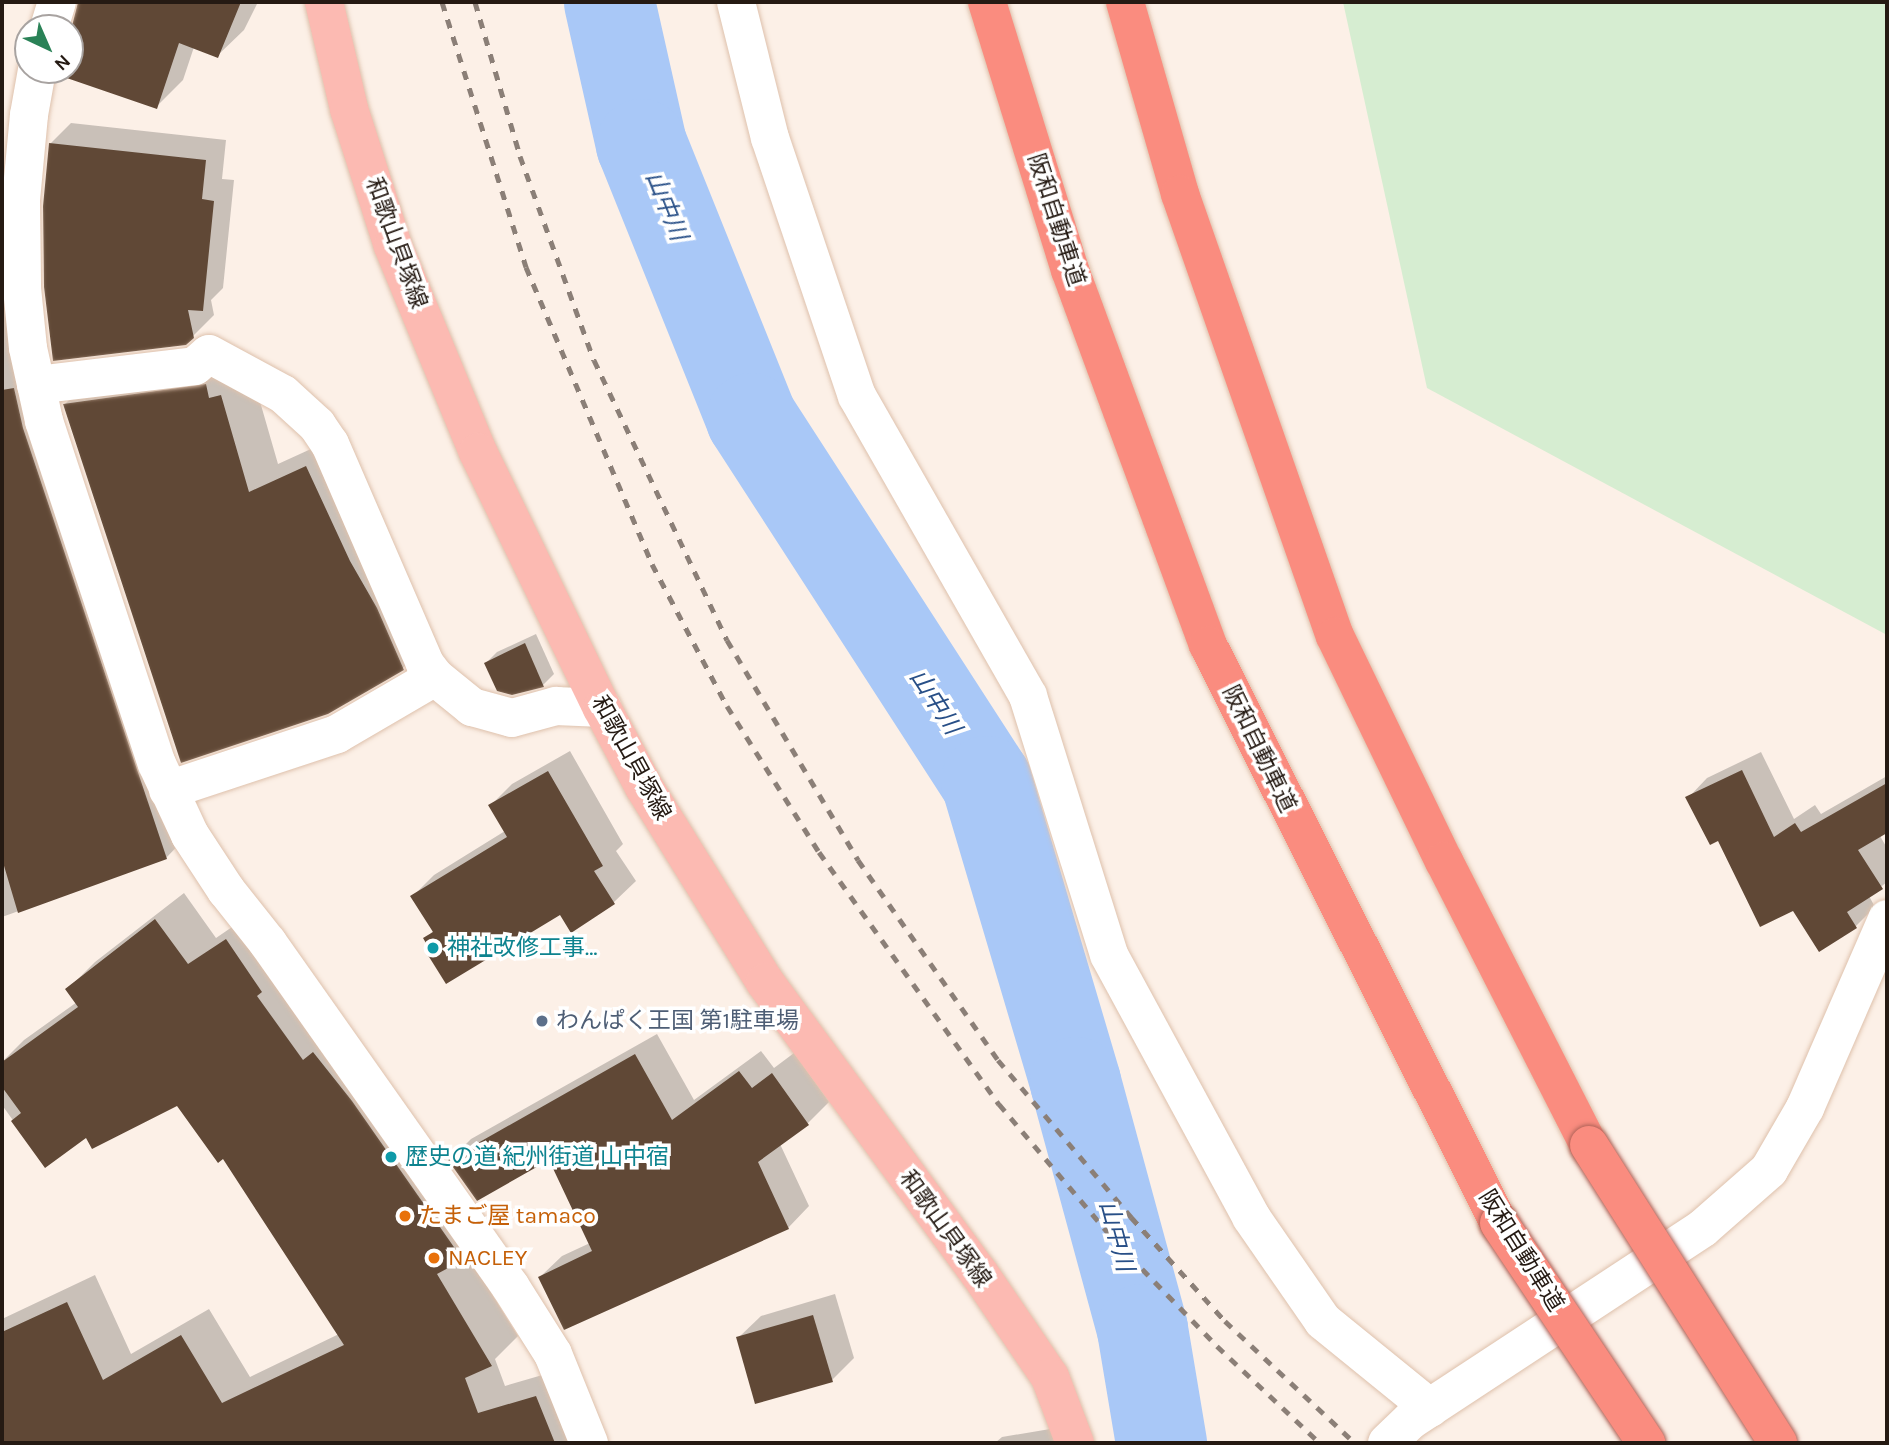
<!DOCTYPE html>
<html>
<head>
<meta charset="utf-8">
<style>
  body { margin:0 }
  #map { position:relative; width:1889px; height:1445px; overflow:hidden; background:#fcf0e7; font-family:Karla,"Noto Sans JP",sans-serif }
  div>[style] { position:absolute }
  .green>* { inset:0; background:#d6edd1 }
  .shadow>* { inset:0; background:#0003 }
  .river>* { height:91px; margin:-45.5px; padding:0 45.5px; transform-origin:45.5px; border-radius:45.5px; background:#a9c8f7 }
  .building>* { inset:0; background:#604836 }
  .roads { filter:drop-shadow(0 0 2px #dec1ac) drop-shadow(0 0 2px #dec1ac) }
  .street>* { height:38px; margin:-19px; padding:0 19px; transform-origin:19px; border-radius:19px; background:#fff }
  .primary>* { height:38px; margin:-19px; padding:0 19px; transform-origin:19px; border-radius:19px; background:#fcbab2 }
  .highway>* { height:38px; margin:-19px; padding:0 19px; transform-origin:19px; border-radius:19px; background:#fa8c7f }
  .rail>* { height:5px; margin-top:-2.5px; transform-origin:0; background:repeating-linear-gradient(90deg,#8b7f77 0 9px,transparent 0 18px) }
  .bridges { filter:drop-shadow(0 0 2px #af6459) drop-shadow(0 0 2px #af6459) }
  .highway-bridge>* { height:38px; margin:-19px; padding:0 19px; transform-origin:19px; border-radius:19px; background:#fa8c7f }
  .dots>* { width:19px; height:19px; translate:-50% -50%; box-sizing:border-box; border:4px solid #fff; border-radius:50% }
  span { translate:-50% -50%; white-space:nowrap; text-align:center; line-height:1.15; -webkit-text-stroke:7px #fff; paint-order:stroke }
  .street-label { font-size:23px; color:#251a13 }
  .culture-label { font-size:23px; color:#0d838f }
  .left { translate:0 -50%; text-align:left }
  .service-label { font-size:23px; color:#4e5e75 }
  .food-label { font-size:23px; color:#c56008 }
  .water-label { font-size:24px; color:#284f87; font-style:italic }
  .frame { position:absolute; inset:0; border:4px solid #251a13; pointer-events:none }
  .north { position:absolute; left:14px; top:14px; width:70px; height:70px; box-sizing:border-box; background:#fff; border:2px solid #a8a3a1; border-radius:50%; rotate:136deg; font-size:19px; font-weight:700; line-height:28px; text-align:center; color:#251a13 }
  .north::after { content:''; display:block; margin:auto; width:24px; height:32px; background:#2a8257; clip-path:polygon(50% 0,100% 100%,50% 72%,0 100%) }
</style>
</head>
<body>
<div id="map">
  <div class="green">
    <i style="clip-path:polygon(1343px 2px,1887px 2px,1887px 635px,1427px 388px)"></i>
  </div>
  <div class="shadow">
    <i style="clip-path:polygon(80px 2px,258px 2px,244px 30px,217px 56px,194px 47px,183px 80px,156px 107px,59px 70px,70px 70px,70px 37px)"></i>
    <i style="clip-path:polygon(71px 123px,226px 140px,222px 179px,234px 180px,223px 288px,211px 300px,214px 315px,193px 336px,50px 144px)"></i>
    <i style="clip-path:polygon(25px 271px,30px 327px,190px 833px,166px 858px,2px 917px,2px 279px)"></i>
    <i style="clip-path:polygon(250px 367px,278px 464px,335px 438px,431px 640px,403px 668px,65px 404px,93px 376px)"></i>
    <i style="clip-path:polygon(536px 634px,554px 674px,543px 685px,512px 694px,486px 663px,497px 652px)"></i>
    <i style="clip-path:polygon(570px 751px,623px 844px,616px 851px,636px 881px,614px 902px,572px 931px,560px 912px,432px 949px,426px 939px,434px 930px,413px 896px,434px 875px,505px 831px,490px 806px,512px 784px)"></i>
    <i style="clip-path:polygon(1761px 752px,1794px 819px,1815px 805px,1821px 814px,1887px 776px,1887px 831px,1880px 836px,1887px 848px,1887px 882px,1869px 896px,1875px 907px,1856px 926px,1820px 949px,1793px 908px,1719px 839px,1688px 798px,1707px 778px)"></i>
    <i style="clip-path:polygon(184px 893px,216px 938px,254px 912px,518px 1336px,495px 1359px,505px 1386px,563px 1369px,600px 1443px,2px 1443px,2px 1319px,95px 1275px,131px 1354px,209px 1309px,250px 1377px,339px 1334px,224px 1157px,177px 1104px,87px 1135px,45px 1165px,2px 1105px,2px 1090px,8px 1083px,2px 1075px,2px 1062px,24px 1040px,77px 1002px,68px 989px,95px 962px)"></i>
    <i style="clip-path:polygon(657px 1034px,694px 1100px,761px 1051px,774px 1068px,794px 1053px,829px 1102px,808px 1123px,780px 1144px,809px 1206px,788px 1228px,540px 1277px,562px 1256px,590px 1243px,550px 1158px,450px 1160px,471px 1139px)"></i>
    <i style="clip-path:polygon(835px 1294px,854px 1358px,832px 1380px,738px 1338px,761px 1316px)"></i>
    <i style="clip-path:polygon(1056px 1428px,1058px 1443px,995px 1443px,1002px 1437px)"></i>
  </div>
  <div class="river">
    <i style="left:609px;top:2px;width:146px;rotate:77.3deg"></i>
    <i style="left:641px;top:144px;width:295px;rotate:68.1deg"></i>
    <i style="left:751px;top:418px;width:432px;rotate:57.1deg"></i>
    <i style="left:986px;top:781px;width:314px;rotate:73.5deg"></i>
    <i style="left:1075px;top:1082px;width:256px;rotate:74.8deg"></i>
    <i style="left:1142px;top:1329px;width:116px;rotate:80.5deg"></i>
  </div>
  <div class="building">
    <i style="clip-path:polygon(78px 2px,241px 2px,218px 58px,179px 43px,157px 109px,58px 75px,58px 70px,70px 70px,70px 34px)"></i>
    <i style="clip-path:polygon(49px 143px,206px 160px,202px 199px,214px 201px,203px 311px,188px 310px,194px 338px,186px 345px,53px 361px,44px 287px,43px 206px)"></i>
    <i style="clip-path:polygon(206px 384px,209px 398px,221px 395px,249px 492px,306px 466px,350px 561px,377px 608px,404px 670px,328px 714px,181px 763px,63px 404px)"></i>
    <i style="clip-path:polygon(14px 388px,23px 428px,167px 859px,18px 913px,2px 859px,2px 390px)"></i>
    <i style="clip-path:polygon(525px 643px,544px 687px,512px 695px,497px 691px,484px 663px)"></i>
    <i style="clip-path:polygon(1742px 770px,1774px 837px,1795px 823px,1801px 832px,1887px 783px,1887px 833px,1858px 850px,1883px 889px,1847px 912px,1857px 928px,1819px 952px,1793px 911px,1760px 927px,1718px 841px,1710px 845px,1685px 797px)"></i>
    <i style="clip-path:polygon(548px 771px,603px 866px,594px 871px,615px 904px,571px 933px,560px 915px,446px 984px,426px 952px,430px 950px,423px 938px,433px 932px,410px 896px,507px 837px,488px 805px)"></i>
    <i style="clip-path:polygon(155px 919px,188px 964px,226px 939px,262px 992px,257px 996px,303px 1060px,313px 1052px,352px 1101px,463px 1260px,437px 1274px,492px 1366px,465px 1378px,478px 1413px,536px 1396px,555px 1443px,2px 1443px,2px 1332px,67px 1302px,103px 1380px,181px 1335px,222px 1403px,344px 1345px,223px 1159px,218px 1163px,177px 1106px,92px 1149px,86px 1138px,45px 1168px,11px 1121px,21px 1113px,2px 1087px,2px 1062px,78px 1007px,65px 989px)"></i>
    <i style="clip-path:polygon(635px 1054px,672px 1120px,739px 1071px,752px 1088px,772px 1073px,809px 1125px,758px 1162px,789px 1229px,564px 1330px,538px 1277px,592px 1251px,549px 1160px,477px 1201px,448px 1160px)"></i>
    <i style="clip-path:polygon(813px 1315px,833px 1382px,755px 1404px,736px 1337px)"></i>
  </div>
  <div class="roads">
    <div class="street">
      <i style="left:736px;top:2px;width:140px;rotate:76deg"></i>
      <i style="left:770px;top:138px;width:272px;rotate:71.4deg"></i>
      <i style="left:857px;top:396px;width:345px;rotate:60.3deg"></i>
      <i style="left:1028px;top:696px;width:271px;rotate:72.6deg"></i>
      <i style="left:1109px;top:955px;width:298px;rotate:61.5deg"></i>
      <i style="left:1251px;top:1217px;width:126px;rotate:55.3deg"></i>
      <i style="left:1323px;top:1321px;width:138px;rotate:39.1deg"></i>
      <i style="left:49px;top:28px;width:27px;rotate:-73deg"></i>
      <i style="left:37px;top:70px;width:46px;rotate:100.1deg"></i>
      <i style="left:29px;top:115px;width:85px;rotate:95.4deg"></i>
      <i style="left:21px;top:200px;width:88px;rotate:89.3deg"></i>
      <i style="left:22px;top:288px;width:60px;rotate:84.3deg"></i>
      <i style="left:28px;top:348px;width:75px;rotate:77.6deg"></i>
      <i style="left:44px;top:421px;width:361px;rotate:71.8deg"></i>
      <i style="left:157px;top:764px;width:78px;rotate:65.1deg"></i>
      <i style="left:190px;top:835px;width:66px;rotate:56.8deg"></i>
      <i style="left:226px;top:890px;width:68px;rotate:51.6deg"></i>
      <i style="left:268px;top:943px;width:420px;rotate:54.8deg"></i>
      <i style="left:510px;top:1286px;width:80px;rotate:57.7deg"></i>
      <i style="left:553px;top:1354px;width:96px;rotate:68deg"></i>
      <i style="left:36px;top:385px;width:160px;rotate:-6.8deg"></i>
      <i style="left:195px;top:366px;width:18px;rotate:-41deg"></i>
      <i style="left:209px;top:354px;width:84px;rotate:28.4deg"></i>
      <i style="left:283px;top:394px;width:46px;rotate:42.4deg"></i>
      <i style="left:317px;top:425px;width:23px;rotate:56deg"></i>
      <i style="left:330px;top:444px;width:240px;rotate:66.6deg"></i>
      <i style="left:425px;top:664px;width:16px;rotate:52deg"></i>
      <i style="left:168px;top:790px;width:178px;rotate:-18.3deg"></i>
      <i style="left:337px;top:734px;width:113px;rotate:-30.2deg"></i>
      <i style="left:435px;top:677px;width:48px;rotate:39deg"></i>
      <i style="left:472px;top:707px;width:41px;rotate:15.4deg"></i>
      <i style="left:512px;top:718px;width:46px;rotate:-15.3deg"></i>
      <i style="left:556px;top:706px;width:46px;rotate:2.5deg"></i>
      <i style="left:1387px;top:1443px;width:33px;rotate:-44deg"></i>
      <i style="left:1411px;top:1420px;width:349px;rotate:-33.3deg"></i>
      <i style="left:1703px;top:1228px;width:88px;rotate:-41.3deg"></i>
      <i style="left:1769px;top:1170px;width:72px;rotate:-59.9deg"></i>
      <i style="left:1805px;top:1108px;width:206px;rotate:-66.5deg"></i>
    </div>
    <div class="primary">
      <i style="left:324px;top:2px;width:110px;rotate:76.8deg"></i>
      <i style="left:349px;top:109px;width:144px;rotate:72.2deg"></i>
      <i style="left:393px;top:246px;width:223px;rotate:67.6deg"></i>
      <i style="left:478px;top:452px;width:284px;rotate:64.2deg"></i>
      <i style="left:602px;top:708px;width:89px;rotate:62deg"></i>
      <i style="left:644px;top:787px;width:229px;rotate:58.2deg"></i>
      <i style="left:765px;top:982px;width:361px;rotate:53.7deg"></i>
      <i style="left:979px;top:1273px;width:126px;rotate:55.7deg"></i>
      <i style="left:1050px;top:1377px;width:71px;rotate:69.3deg"></i>
    </div>
    <div class="highway">
      <i style="left:987px;top:2px;width:281px;rotate:72.8deg"></i>
      <i style="left:1070px;top:270px;width:400px;rotate:69.8deg"></i>
      <i style="left:1208px;top:645px;width:647px;rotate:63.28deg"></i>
      <i style="left:1125px;top:2px;width:200px;rotate:74deg"></i>
      <i style="left:1180px;top:194px;width:468px;rotate:70.7deg"></i>
      <i style="left:1335px;top:636px;width:250px;rotate:64.2deg"></i>
      <i style="left:1444px;top:861px;width:319px;rotate:63deg"></i>
    </div>
  </div>
  <div class="rail">
    <i style="left:442px;top:2px;width:278px;rotate:72.4deg"></i>
    <i style="left:526px;top:267px;width:323px;rotate:67deg"></i>
    <i style="left:652px;top:564px;width:161px;rotate:62.2deg"></i>
    <i style="left:727px;top:706px;width:173px;rotate:57.8deg"></i>
    <i style="left:819px;top:852px;width:310px;rotate:54.5deg"></i>
    <i style="left:999px;top:1104px;width:182px;rotate:49.7deg"></i>
    <i style="left:1117px;top:1243px;width:144px;rotate:45.8deg"></i>
    <i style="left:1217px;top:1346px;width:141px;rotate:43.3deg"></i>
    <i style="left:475px;top:2px;width:160px;rotate:73.7deg"></i>
    <i style="left:520px;top:156px;width:217px;rotate:70.1deg"></i>
    <i style="left:594px;top:360px;width:310px;rotate:64.6deg"></i>
    <i style="left:727px;top:640px;width:256px;rotate:59.2deg"></i>
    <i style="left:858px;top:860px;width:244px;rotate:55deg"></i>
    <i style="left:998px;top:1060px;width:206px;rotate:49.7deg"></i>
    <i style="left:1131px;top:1217px;width:140px;rotate:47.9deg"></i>
    <i style="left:1225px;top:1321px;width:178px;rotate:43.2deg"></i>
  </div>
  <div class="bridges">
    <div class="highway-bridge">
      <i style="left:1589px;top:1145px;width:353px;rotate:57.6deg"></i>
      <i style="left:1499px;top:1223px;width:265px;rotate:56.2deg"></i>
    </div>
  </div>
  <div class="dots">
    <i style="left:433px;top:948px;background:#0f9aa8"></i>
    <i style="left:542px;top:1021px;background:#5c6f8a"></i>
    <i style="left:391px;top:1157px;background:#0f9aa8"></i>
    <i style="left:405px;top:1216px;background:#e8710a"></i>
    <i style="left:434px;top:1258px;background:#e8710a"></i>
  </div>
  <div class="street-label">
    <span style="left:1056px;top:220px;rotate:72deg">阪和自動車道</span>
    <span style="left:396px;top:243px;rotate:70deg">和歌山貝塚線</span>
    <span style="left:1259px;top:749px;rotate:64deg">阪和自動車道</span>
    <span style="left:631px;top:758px;rotate:61deg">和歌山貝塚線</span>
    <span style="left:945px;top:1229px;rotate:54deg">和歌山貝塚線</span>
    <span style="left:1521px;top:1251px;rotate:58deg">阪和自動車道</span>
  </div>
  <div class="culture-label">
    <span class="left" style="left:447px;top:948px">神社改修工事…</span>
    <span class="left" style="left:405px;top:1157px">歴史の道 紀州街道 山中宿</span>
  </div>
  <div class="service-label">
    <span class="left" style="left:556px;top:1021px">わんぱく王国 第1駐車場</span>
  </div>
  <div class="food-label">
    <span class="left" style="left:419px;top:1216px">たまご屋 tamaco</span>
    <span class="left" style="left:448px;top:1258px">NACLEY</span>
  </div>
  <div class="water-label">
    <span style="left:666px;top:206px;rotate:68deg">山中川</span>
    <span style="left:935px;top:702px;rotate:57deg">山中川</span>
    <span style="left:1116px;top:1236px;rotate:75deg">山中川</span>
  </div>
  <div class="frame"></div>
  <div class="north">N</div>
</div>
</body>
</html>
